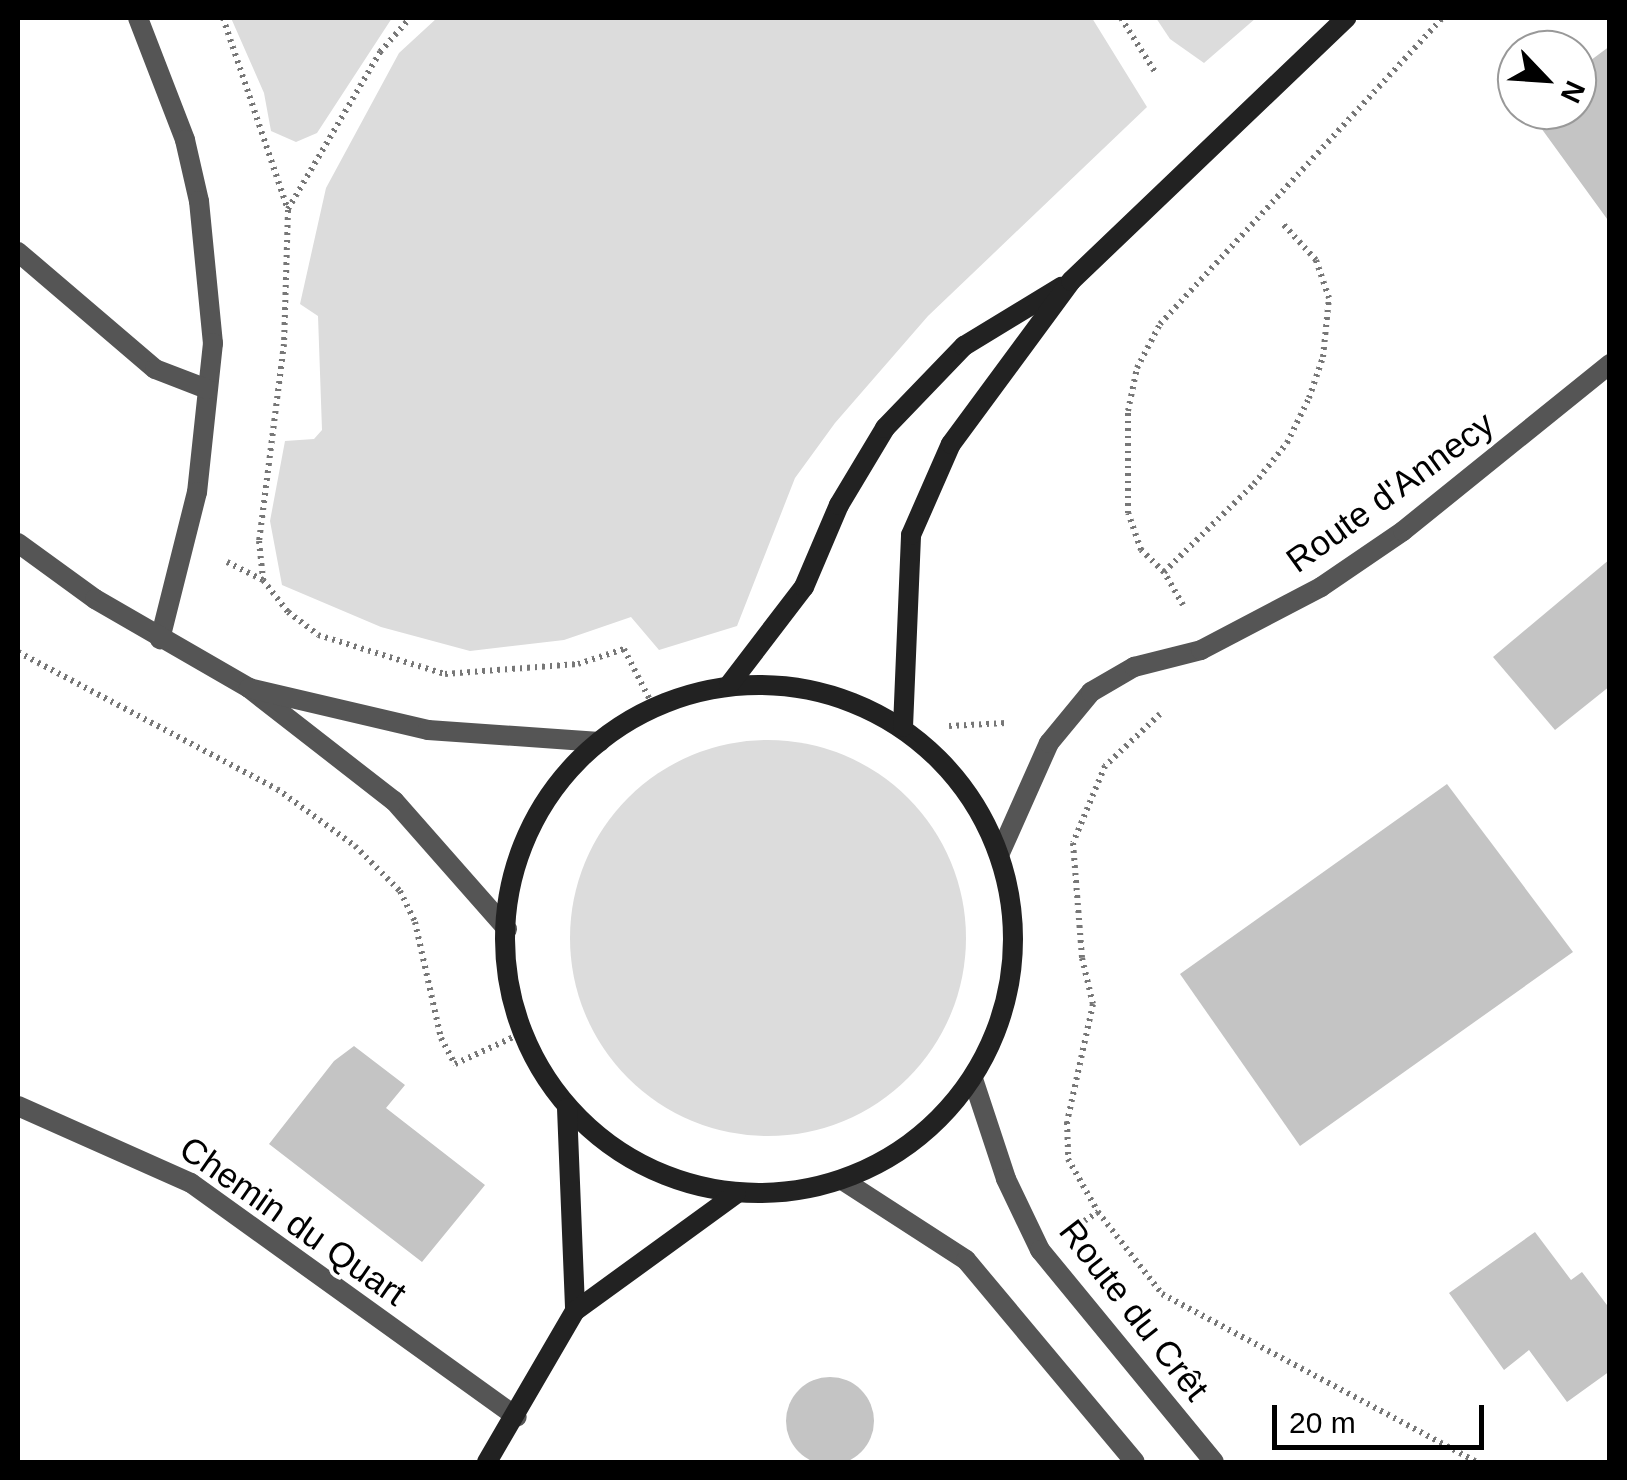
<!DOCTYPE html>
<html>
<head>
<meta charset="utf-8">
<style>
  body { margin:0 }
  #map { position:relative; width:1627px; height:1480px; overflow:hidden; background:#fff; font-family:Helvetica,sans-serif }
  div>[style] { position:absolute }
  .green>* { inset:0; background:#dcdcdc }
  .round { border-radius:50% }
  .building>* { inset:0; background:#c4c4c4 }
  .path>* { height:6px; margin-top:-3px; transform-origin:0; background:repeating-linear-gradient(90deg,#777 0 2.5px,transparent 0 7.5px) }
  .service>* { height:20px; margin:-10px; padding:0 10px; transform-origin:10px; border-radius:10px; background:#555 }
  .minor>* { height:20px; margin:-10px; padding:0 10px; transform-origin:10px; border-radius:10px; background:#555 }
  .tertiary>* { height:20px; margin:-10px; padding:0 10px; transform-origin:10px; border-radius:10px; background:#555 }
  .secondary>* { height:20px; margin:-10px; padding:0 10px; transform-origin:10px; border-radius:10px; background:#222 }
  .secondary>.ring { margin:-10px; padding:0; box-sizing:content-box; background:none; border:20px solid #222; border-radius:50% }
  span { translate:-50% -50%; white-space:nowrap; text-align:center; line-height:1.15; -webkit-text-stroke:8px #fff; paint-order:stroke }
  .street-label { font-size:35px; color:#000 }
  .frame { position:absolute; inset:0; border:20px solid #000; pointer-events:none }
  .north { position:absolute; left:1497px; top:30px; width:100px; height:100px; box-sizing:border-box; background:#fff; border:2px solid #999; border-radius:50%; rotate:115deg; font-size:28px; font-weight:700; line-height:40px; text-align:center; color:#000 }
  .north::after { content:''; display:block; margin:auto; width:35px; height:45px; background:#000; clip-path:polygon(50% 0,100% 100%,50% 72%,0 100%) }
  .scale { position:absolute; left:1272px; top:1405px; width:212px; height:45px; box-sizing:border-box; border:5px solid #000; border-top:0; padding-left:12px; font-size:30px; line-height:35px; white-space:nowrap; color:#000; -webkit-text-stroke:8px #fff; paint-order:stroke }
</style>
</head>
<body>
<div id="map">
  <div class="green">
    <i style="clip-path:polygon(231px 18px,392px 18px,317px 133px,296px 142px,271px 131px,264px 93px)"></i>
    <i style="clip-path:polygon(437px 18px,1092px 18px,1147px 107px,928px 316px,835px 423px,795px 478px,737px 626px,659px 650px,631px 617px,564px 640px,470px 651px,381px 627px,282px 585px,270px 521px,285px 441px,314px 439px,322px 430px,318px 316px,300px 304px,326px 188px,399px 53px)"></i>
    <i style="clip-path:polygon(1156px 18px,1256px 18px,1204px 63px,1170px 39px)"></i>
    <i class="round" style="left:570px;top:740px;width:396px;height:396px"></i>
  </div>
  <div class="building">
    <i style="clip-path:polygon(1610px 46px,1610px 223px,1528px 110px,1577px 110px,1577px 58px,1583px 66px)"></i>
    <i style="clip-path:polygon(1610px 559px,1610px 686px,1555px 730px,1493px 657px)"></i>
    <i style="clip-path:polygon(1447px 784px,1573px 952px,1300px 1146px,1180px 974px)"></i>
    <i style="clip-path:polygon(354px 1046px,405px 1085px,386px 1108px,485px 1185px,422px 1262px,269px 1144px,334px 1061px)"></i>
    <i style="clip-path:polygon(1535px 1232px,1571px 1280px,1582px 1272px,1610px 1309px,1610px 1371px,1567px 1402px,1529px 1350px,1504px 1370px,1449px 1293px)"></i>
    <i class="round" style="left:786px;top:1377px;width:88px;height:88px"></i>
  </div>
  <div class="path">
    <i style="left:223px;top:18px;width:203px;rotate:71.3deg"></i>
    <i style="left:288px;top:210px;width:134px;rotate:91.7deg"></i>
    <i style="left:284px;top:344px;width:199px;rotate:97.2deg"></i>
    <i style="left:259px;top:541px;width:39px;rotate:84deg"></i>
    <i style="left:1121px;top:18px;width:67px;rotate:57.7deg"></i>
    <i style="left:288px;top:209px;width:182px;rotate:-59.6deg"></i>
    <i style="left:380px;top:52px;width:45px;rotate:-48.6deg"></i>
    <i style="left:227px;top:562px;width:40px;rotate:26.6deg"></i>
    <i style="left:263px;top:580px;width:41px;rotate:52deg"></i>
    <i style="left:288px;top:612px;width:38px;rotate:37deg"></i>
    <i style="left:318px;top:635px;width:133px;rotate:17.1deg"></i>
    <i style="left:445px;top:674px;width:133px;rotate:-4.3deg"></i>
    <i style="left:578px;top:664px;width:48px;rotate:-18.1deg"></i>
    <i style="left:624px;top:649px;width:64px;rotate:63deg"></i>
    <i style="left:1164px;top:572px;width:126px;rotate:-44.4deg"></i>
    <i style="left:1254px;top:484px;width:53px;rotate:-51.2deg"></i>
    <i style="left:1287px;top:443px;width:50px;rotate:-63.9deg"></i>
    <i style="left:1309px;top:398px;width:43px;rotate:-71.1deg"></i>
    <i style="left:1323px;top:357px;width:59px;rotate:-84.2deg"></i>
    <i style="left:1329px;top:298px;width:40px;rotate:-108.9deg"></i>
    <i style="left:1316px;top:260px;width:49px;rotate:-132.5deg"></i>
    <i style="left:1183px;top:605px;width:38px;rotate:-120deg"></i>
    <i style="left:1164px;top:572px;width:32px;rotate:-136deg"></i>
    <i style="left:1141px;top:550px;width:39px;rotate:-109deg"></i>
    <i style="left:1128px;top:513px;width:102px;rotate:-90deg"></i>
    <i style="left:1128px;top:411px;width:44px;rotate:-78.2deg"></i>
    <i style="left:1137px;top:368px;width:50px;rotate:-62.4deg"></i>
    <i style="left:1160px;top:324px;width:416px;rotate:-47.3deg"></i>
    <i style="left:18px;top:652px;width:293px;rotate:27.9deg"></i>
    <i style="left:277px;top:789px;width:97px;rotate:36.2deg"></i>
    <i style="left:355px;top:846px;width:64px;rotate:45deg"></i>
    <i style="left:400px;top:891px;width:34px;rotate:64deg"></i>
    <i style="left:415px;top:922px;width:119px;rotate:77.4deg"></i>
    <i style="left:441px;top:1038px;width:30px;rotate:62deg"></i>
    <i style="left:455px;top:1064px;width:74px;rotate:-24.8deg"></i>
    <i style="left:1160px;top:714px;width:76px;rotate:136.6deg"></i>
    <i style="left:1105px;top:766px;width:83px;rotate:112.6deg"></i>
    <i style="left:1073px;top:843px;width:115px;rotate:85.5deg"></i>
    <i style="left:1082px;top:958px;width:47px;rotate:76.6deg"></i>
    <i style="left:1093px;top:1004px;width:121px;rotate:102.4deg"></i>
    <i style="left:1067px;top:1122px;width:37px;rotate:88deg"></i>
    <i style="left:1068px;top:1159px;width:61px;rotate:60.5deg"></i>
    <i style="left:1098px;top:1212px;width:104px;rotate:52deg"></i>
    <i style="left:1162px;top:1294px;width:356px;rotate:28.1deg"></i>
    <i style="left:949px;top:726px;width:57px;rotate:-3deg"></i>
    <i style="left:1078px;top:1225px;width:24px;rotate:-33deg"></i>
  </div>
  <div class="service">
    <i style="left:138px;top:18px;width:131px;rotate:68.9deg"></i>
    <i style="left:185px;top:140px;width:63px;rotate:77.1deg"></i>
    <i style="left:199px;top:201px;width:143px;rotate:84.4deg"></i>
    <i style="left:213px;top:343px;width:150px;rotate:96.1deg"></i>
    <i style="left:197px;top:492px;width:152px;rotate:104.1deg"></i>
    <i style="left:18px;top:252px;width:180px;rotate:40.5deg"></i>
    <i style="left:155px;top:369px;width:56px;rotate:21deg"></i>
  </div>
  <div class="minor">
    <i style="left:18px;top:543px;width:95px;rotate:36deg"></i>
    <i style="left:95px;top:599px;width:178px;rotate:30deg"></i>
    <i style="left:507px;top:929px;width:171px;rotate:-131.4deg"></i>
    <i style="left:394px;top:801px;width:184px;rotate:-142.1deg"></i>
    <i style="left:249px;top:688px;width:184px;rotate:13.2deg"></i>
    <i style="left:428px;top:730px;width:172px;rotate:4deg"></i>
    <i style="left:973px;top:1079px;width:105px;rotate:71.7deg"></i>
    <i style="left:1006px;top:1179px;width:79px;rotate:64.4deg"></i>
    <i style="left:1040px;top:1250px;width:274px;rotate:50.6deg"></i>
    <i style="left:18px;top:1106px;width:189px;rotate:24deg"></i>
    <i style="left:191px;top:1183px;width:401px;rotate:35.7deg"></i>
    <i style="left:844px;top:1181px;width:145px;rotate:32.9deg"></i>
    <i style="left:966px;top:1260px;width:263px;rotate:50.1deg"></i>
  </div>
  <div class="tertiary">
    <i style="left:1000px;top:853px;width:120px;rotate:-66deg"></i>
    <i style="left:1049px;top:743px;width:66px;rotate:-50.5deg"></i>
    <i style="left:1091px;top:692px;width:50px;rotate:-30.2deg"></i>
    <i style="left:1134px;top:667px;width:69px;rotate:-14.2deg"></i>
    <i style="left:1201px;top:650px;width:136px;rotate:-27.7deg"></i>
    <i style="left:1321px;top:587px;width:99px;rotate:-34.3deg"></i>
    <i style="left:1403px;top:531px;width:266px;rotate:-38.9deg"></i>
  </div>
  <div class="secondary">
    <i class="ring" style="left:505px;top:685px;width:488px;height:488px"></i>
    <i style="left:729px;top:685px;width:123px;rotate:-52.6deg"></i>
    <i style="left:804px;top:587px;width:89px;rotate:-66.9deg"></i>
    <i style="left:839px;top:505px;width:90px;rotate:-59.1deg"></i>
    <i style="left:885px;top:428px;width:114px;rotate:-46.1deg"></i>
    <i style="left:964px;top:346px;width:114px;rotate:-31.3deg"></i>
    <i style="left:903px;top:727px;width:192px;rotate:-87.6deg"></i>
    <i style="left:911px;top:535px;width:99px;rotate:-66.3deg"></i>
    <i style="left:951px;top:444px;width:202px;rotate:-53.6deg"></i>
    <i style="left:1071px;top:281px;width:381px;rotate:-43.7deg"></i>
    <i style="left:567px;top:1108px;width:203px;rotate:87.7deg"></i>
    <i style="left:487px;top:1462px;width:175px;rotate:-59.8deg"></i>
    <i style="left:575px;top:1311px;width:199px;rotate:-36deg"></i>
  </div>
  <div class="street-label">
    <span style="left:1390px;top:492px;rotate:-36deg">Route d'Annecy</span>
    <span style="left:293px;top:1221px;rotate:35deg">Chemin du Quart</span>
    <span style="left:1134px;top:1310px;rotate:52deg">Route du Crêt</span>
  </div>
  <div class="frame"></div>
  <div class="north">N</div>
  <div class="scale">20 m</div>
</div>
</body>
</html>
